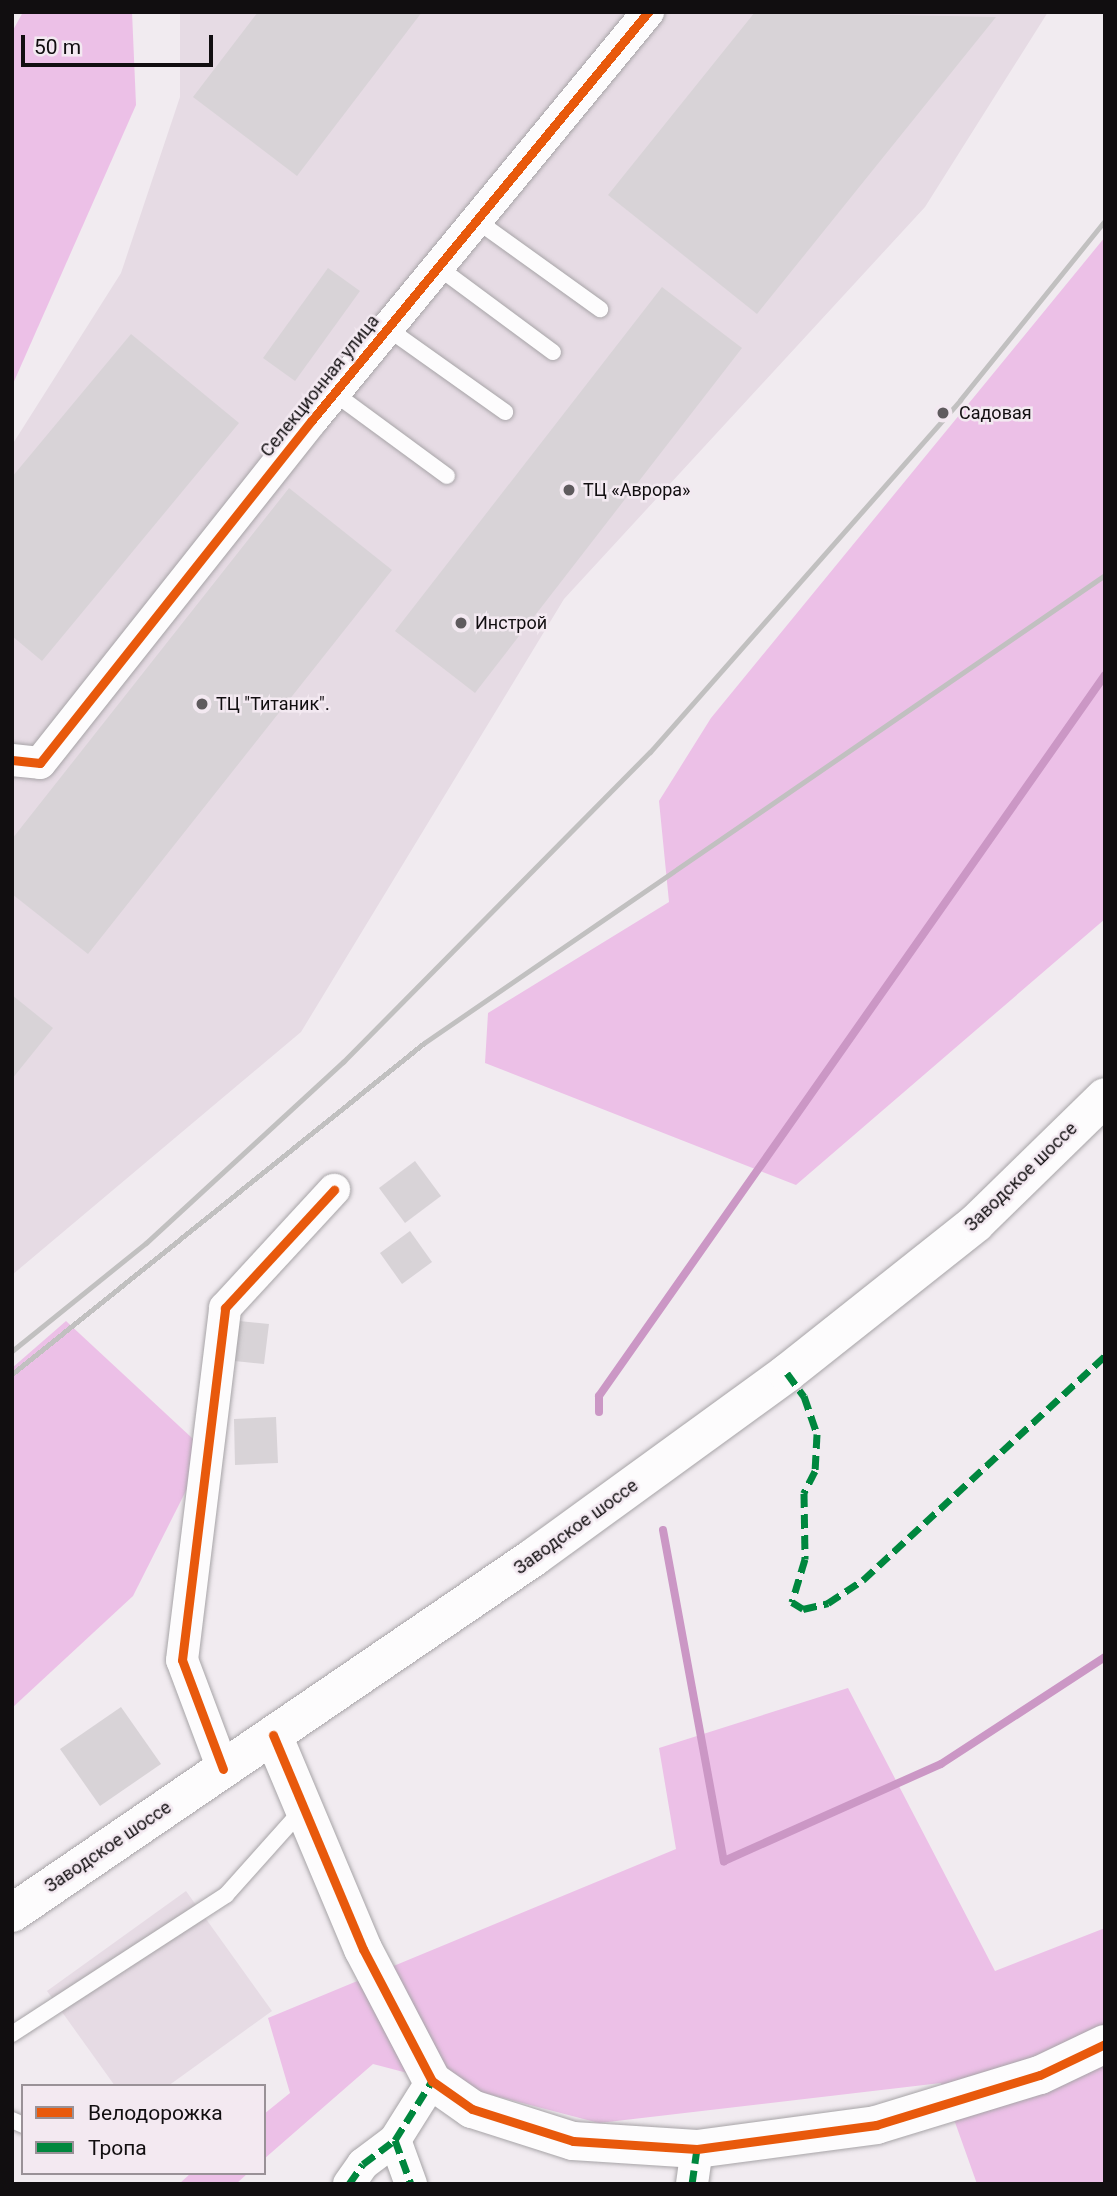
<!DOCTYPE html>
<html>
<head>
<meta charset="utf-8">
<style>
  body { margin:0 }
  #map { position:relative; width:1117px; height:2196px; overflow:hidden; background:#f1ebf0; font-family:Roboto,sans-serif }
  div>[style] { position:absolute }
  .built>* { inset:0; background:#e6dbe4 }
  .forest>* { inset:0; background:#ecc0e7 }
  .stream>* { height:8px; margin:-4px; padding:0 4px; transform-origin:4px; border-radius:4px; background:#cb97c5 }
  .building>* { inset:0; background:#d8d3d7 }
  .roads { filter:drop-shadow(0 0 2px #a7a4a7) drop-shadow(0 0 2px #a7a4a7) }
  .lane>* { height:16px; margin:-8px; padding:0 8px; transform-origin:8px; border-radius:8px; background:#fdfcfd }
  .street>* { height:32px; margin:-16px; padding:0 16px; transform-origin:16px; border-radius:16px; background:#fdfcfd }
  .secondary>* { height:38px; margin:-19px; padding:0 19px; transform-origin:19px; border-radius:19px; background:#fdfcfd }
  .rail>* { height:5px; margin:-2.5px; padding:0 2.5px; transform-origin:2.5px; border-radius:2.5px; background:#c1c0c0 }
  .quiet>* { height:7px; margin-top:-3.5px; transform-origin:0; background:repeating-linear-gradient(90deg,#00873e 0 14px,transparent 0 21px) }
  .cycleway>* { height:9px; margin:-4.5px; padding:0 4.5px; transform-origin:4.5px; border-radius:4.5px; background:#e8590c }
  .dots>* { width:19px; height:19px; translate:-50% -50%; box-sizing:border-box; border:4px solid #f3e9f1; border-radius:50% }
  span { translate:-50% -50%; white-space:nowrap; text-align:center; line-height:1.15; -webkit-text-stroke:5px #f3e9f1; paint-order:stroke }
  .street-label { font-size:18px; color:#110e10 }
  .poi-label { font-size:18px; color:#110e10 }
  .left { translate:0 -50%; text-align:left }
  .frame { position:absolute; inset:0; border:14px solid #110e10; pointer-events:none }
  .legend { position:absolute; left:21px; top:2084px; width:245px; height:91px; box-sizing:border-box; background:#f3e9f1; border:2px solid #999197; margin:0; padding:9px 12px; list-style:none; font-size:21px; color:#110e10 }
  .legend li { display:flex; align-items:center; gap:14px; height:35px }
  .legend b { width:35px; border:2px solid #999197 }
  .scale { position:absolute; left:21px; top:35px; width:192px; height:32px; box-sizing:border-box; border:4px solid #110e10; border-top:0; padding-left:9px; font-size:21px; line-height:24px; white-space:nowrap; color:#110e10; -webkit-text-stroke:5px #f3e9f1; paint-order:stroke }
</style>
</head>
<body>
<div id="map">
  <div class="built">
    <i style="clip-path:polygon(180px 12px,1048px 12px,925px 207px,564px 599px,301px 1032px,12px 1275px,12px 445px,121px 273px,180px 97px)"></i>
    <i style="clip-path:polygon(186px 1891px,272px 2011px,168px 2086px,115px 2086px,47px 1991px)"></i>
  </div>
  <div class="forest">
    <i style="clip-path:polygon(23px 12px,132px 12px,136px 105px,12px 386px,12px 32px)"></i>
    <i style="clip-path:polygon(1105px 237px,1105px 919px,796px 1185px,485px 1063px,488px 1013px,669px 902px,659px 801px,711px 718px)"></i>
    <i style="clip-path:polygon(66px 1321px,206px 1451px,133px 1596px,12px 1708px,12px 1368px)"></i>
    <i style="clip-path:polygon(848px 1688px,995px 1971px,1105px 1928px,1105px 2184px,977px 2184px,941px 2083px,599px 2123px,373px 2064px,264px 2159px,264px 2114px,290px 2093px,268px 2018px,676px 1849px,659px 1748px)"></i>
    <i style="clip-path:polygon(191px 2173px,248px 2173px,236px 2184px,179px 2184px)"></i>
  </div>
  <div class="stream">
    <i style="left:599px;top:1412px;width:16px;rotate:-90deg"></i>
    <i style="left:599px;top:1396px;width:881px;rotate:-54.94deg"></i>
    <i style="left:663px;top:1530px;width:337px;rotate:79.6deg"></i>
    <i style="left:724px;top:1861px;width:238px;rotate:-24.1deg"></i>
    <i style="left:941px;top:1764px;width:196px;rotate:-33.1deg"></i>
  </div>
  <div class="building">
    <i style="clip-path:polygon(258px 12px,422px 12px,297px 176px,193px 97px)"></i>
    <i style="clip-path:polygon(755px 12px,996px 17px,757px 314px,608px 195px)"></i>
    <i style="clip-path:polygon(328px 268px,360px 291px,295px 381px,263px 358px)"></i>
    <i style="clip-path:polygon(662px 287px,742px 348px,475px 693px,395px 631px)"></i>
    <i style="clip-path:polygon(131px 334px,239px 423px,42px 661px,12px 636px,12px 477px)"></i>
    <i style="clip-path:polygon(289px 488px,392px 570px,88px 954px,12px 894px,12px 839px)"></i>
    <i style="clip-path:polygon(12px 995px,53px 1028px,12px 1079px)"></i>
    <i style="clip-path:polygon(415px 1161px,441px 1196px,405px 1223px,379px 1188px)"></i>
    <i style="clip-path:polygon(410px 1231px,432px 1262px,402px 1284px,380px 1253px)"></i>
    <i style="clip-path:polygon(230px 1320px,269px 1324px,264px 1364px,225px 1360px)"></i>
    <i style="clip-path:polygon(276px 1417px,278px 1463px,235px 1465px,234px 1419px)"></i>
    <i style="clip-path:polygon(121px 1707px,161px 1764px,100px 1806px,60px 1749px)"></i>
  </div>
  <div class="roads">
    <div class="lane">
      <i style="left:476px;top:220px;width:153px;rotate:35.7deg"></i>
      <i style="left:438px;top:267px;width:143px;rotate:36.5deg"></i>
      <i style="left:387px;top:328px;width:145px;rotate:35.4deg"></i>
      <i style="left:334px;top:393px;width:140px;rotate:36.3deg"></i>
      <i style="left:12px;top:2034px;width:255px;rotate:-33deg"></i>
      <i style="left:226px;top:1895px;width:115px;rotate:-48.2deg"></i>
      <i style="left:12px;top:2120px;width:12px;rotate:24deg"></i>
    </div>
    <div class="street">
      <i style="left:12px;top:760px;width:28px;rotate:6deg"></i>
      <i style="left:40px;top:763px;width:438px;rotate:-51.6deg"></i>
      <i style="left:312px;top:420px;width:529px;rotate:-50.53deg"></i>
      <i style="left:223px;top:1769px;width:116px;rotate:-110.6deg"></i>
      <i style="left:182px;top:1660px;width:355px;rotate:-83deg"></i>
      <i style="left:225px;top:1308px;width:161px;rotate:-47.3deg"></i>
      <i style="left:395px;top:2140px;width:47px;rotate:70deg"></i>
      <i style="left:349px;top:2184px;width:24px;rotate:-55deg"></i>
      <i style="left:363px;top:2164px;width:40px;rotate:-37deg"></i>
      <i style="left:395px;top:2140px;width:70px;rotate:-57.9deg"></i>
      <i style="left:692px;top:2184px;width:35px;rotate:-82deg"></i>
    </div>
    <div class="secondary">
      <i style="left:273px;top:1735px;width:232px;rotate:67.2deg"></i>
      <i style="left:363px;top:1949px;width:149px;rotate:62.4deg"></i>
      <i style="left:432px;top:2081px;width:49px;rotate:35deg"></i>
      <i style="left:472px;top:2109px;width:106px;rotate:17.6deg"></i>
      <i style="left:573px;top:2141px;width:124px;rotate:3.7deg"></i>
      <i style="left:697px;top:2149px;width:181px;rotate:-7.6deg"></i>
      <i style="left:876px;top:2125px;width:171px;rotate:-17deg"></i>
      <i style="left:1040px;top:2075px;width:72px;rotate:-25.5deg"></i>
      <i style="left:12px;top:1913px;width:632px;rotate:-34.29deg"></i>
      <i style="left:534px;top:1557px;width:313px;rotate:-36deg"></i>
      <i style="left:787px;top:1373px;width:241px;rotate:-38.4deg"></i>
      <i style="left:976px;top:1223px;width:180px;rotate:-44.3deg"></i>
    </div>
  </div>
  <div class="rail">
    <i style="left:12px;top:1351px;width:172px;rotate:-38.9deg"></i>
    <i style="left:146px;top:1243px;width:268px;rotate:-42.6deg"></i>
    <i style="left:343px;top:1062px;width:436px;rotate:-45.3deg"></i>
    <i style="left:650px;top:752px;width:469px;rotate:-48.6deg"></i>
    <i style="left:960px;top:400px;width:231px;rotate:-51.1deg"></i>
    <i style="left:12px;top:1374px;width:528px;rotate:-38.78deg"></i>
    <i style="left:424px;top:1043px;width:826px;rotate:-34.5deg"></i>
  </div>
  <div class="quiet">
    <i style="left:787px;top:1373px;width:29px;rotate:54deg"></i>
    <i style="left:804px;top:1396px;width:40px;rotate:71.1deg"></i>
    <i style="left:817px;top:1434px;width:37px;rotate:93deg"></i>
    <i style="left:815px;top:1471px;width:25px;rotate:117deg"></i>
    <i style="left:804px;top:1493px;width:66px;rotate:89.1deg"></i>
    <i style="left:805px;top:1559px;width:45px;rotate:106.8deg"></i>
    <i style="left:792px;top:1602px;width:13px;rotate:32deg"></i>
    <i style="left:803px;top:1609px;width:26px;rotate:-13deg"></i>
    <i style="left:828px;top:1603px;width:42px;rotate:-33.3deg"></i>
    <i style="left:863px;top:1580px;width:330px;rotate:-42.8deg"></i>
    <i style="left:395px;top:2140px;width:47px;rotate:70deg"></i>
    <i style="left:349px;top:2184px;width:24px;rotate:-55deg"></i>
    <i style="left:363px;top:2164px;width:40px;rotate:-37deg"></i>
    <i style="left:395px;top:2140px;width:70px;rotate:-57.9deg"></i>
    <i style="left:692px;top:2184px;width:35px;rotate:-82deg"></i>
  </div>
  <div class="cycleway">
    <i style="left:12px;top:760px;width:28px;rotate:6deg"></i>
    <i style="left:40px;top:763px;width:438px;rotate:-51.6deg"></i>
    <i style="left:312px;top:420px;width:529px;rotate:-50.53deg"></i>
    <i style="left:273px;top:1735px;width:232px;rotate:67.2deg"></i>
    <i style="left:363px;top:1949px;width:149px;rotate:62.4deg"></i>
    <i style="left:432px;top:2081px;width:49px;rotate:35deg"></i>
    <i style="left:472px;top:2109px;width:106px;rotate:17.6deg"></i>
    <i style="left:573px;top:2141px;width:124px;rotate:3.7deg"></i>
    <i style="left:697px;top:2149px;width:181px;rotate:-7.6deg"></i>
    <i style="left:876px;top:2125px;width:171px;rotate:-17deg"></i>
    <i style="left:1040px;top:2075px;width:72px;rotate:-25.5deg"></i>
    <i style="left:223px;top:1769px;width:116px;rotate:-110.6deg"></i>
    <i style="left:182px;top:1660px;width:355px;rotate:-83deg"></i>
    <i style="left:225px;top:1308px;width:161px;rotate:-47.3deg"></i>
  </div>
  <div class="dots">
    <i style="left:943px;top:413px;background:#5f5b5e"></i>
    <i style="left:569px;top:490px;background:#5f5b5e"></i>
    <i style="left:461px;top:623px;background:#5f5b5e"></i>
    <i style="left:202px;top:704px;background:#5f5b5e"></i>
  </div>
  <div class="street-label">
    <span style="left:320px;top:386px;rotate:-51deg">Селекционная улица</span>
    <span style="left:1021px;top:1177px;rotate:-44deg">Заводское шоссе</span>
    <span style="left:576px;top:1527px;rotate:-36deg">Заводское шоссе</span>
    <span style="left:108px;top:1847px;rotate:-34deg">Заводское шоссе</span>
  </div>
  <div class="poi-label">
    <span class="left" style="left:959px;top:413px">Садовая</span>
    <span class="left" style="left:583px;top:490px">ТЦ «Аврора»</span>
    <span class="left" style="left:475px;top:623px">Инстрой</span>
    <span class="left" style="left:216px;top:704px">ТЦ "Титаник".</span>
  </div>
  <div class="frame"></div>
  <ul class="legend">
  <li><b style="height:9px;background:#e8590c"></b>Велодорожка</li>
  <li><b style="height:9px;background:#00873e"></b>Тропа</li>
  </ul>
  <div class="scale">50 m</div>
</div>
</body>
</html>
